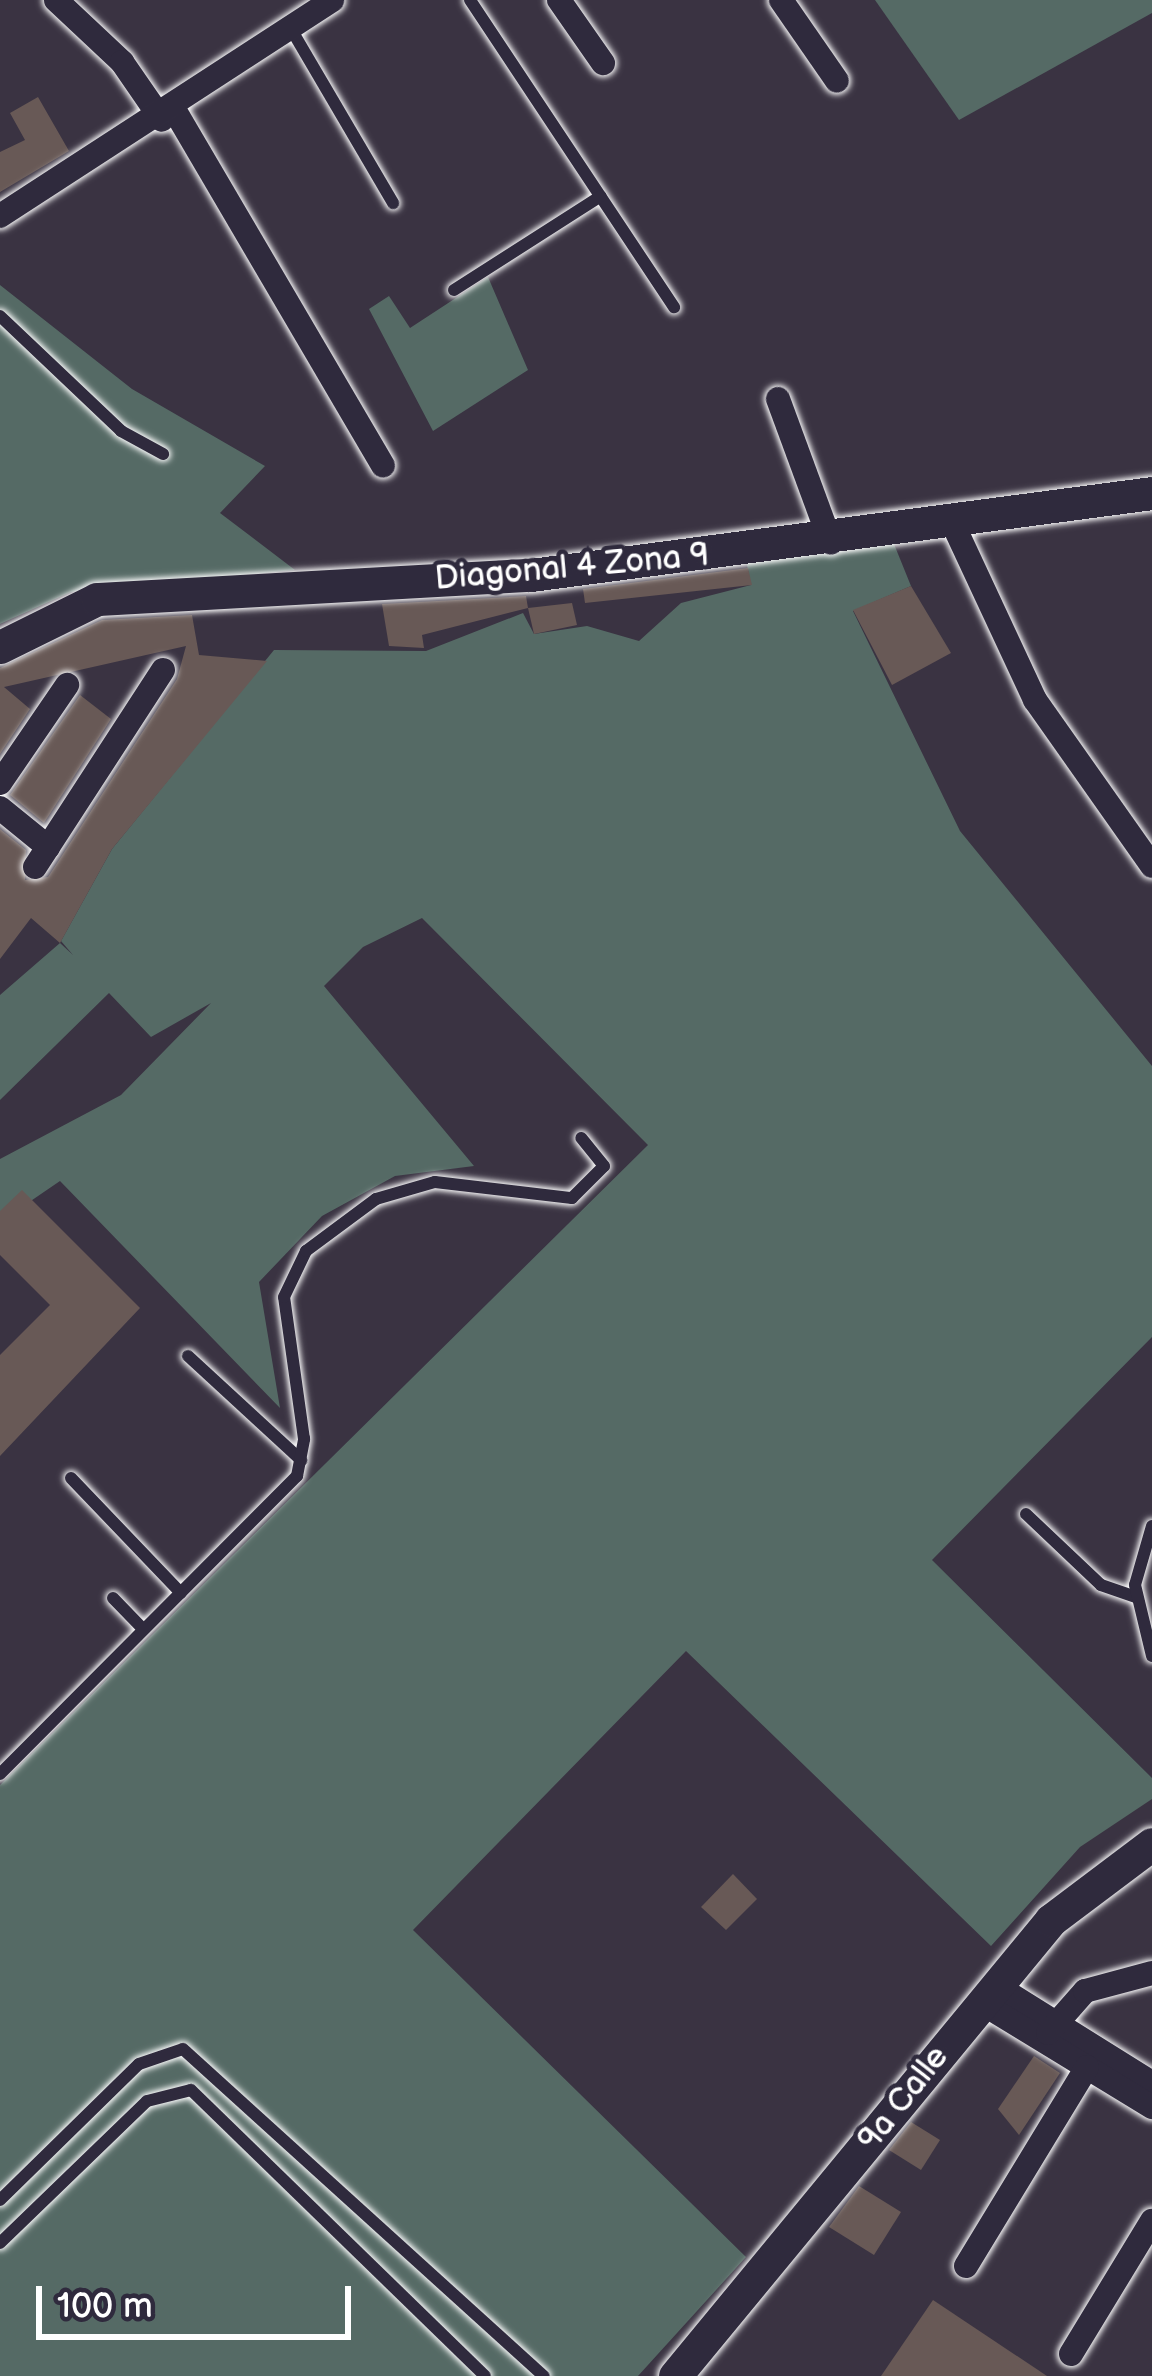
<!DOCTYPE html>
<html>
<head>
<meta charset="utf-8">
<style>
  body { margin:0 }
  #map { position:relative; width:1152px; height:2376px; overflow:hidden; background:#3a3342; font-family:"Balsamiq Sans",sans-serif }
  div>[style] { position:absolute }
  .green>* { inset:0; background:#556a65 }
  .building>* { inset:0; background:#685956 }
  .roads { filter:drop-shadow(0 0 3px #fff) drop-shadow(0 0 3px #fff) }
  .lane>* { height:12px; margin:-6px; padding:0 6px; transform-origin:6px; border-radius:6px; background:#2f2a3d }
  .street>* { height:24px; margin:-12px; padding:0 12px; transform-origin:12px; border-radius:12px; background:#2f2a3d }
  .secondary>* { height:33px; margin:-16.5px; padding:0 16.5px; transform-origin:16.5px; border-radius:16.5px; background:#2f2a3d }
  span { translate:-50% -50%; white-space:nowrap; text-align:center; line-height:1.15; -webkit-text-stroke:9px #2f2a3d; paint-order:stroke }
  .street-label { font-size:33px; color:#fff }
  .scale { position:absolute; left:36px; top:2286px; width:315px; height:54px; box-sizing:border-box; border:6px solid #fff; border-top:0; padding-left:15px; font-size:36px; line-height:42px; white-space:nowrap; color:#fff; -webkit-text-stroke:9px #2f2a3d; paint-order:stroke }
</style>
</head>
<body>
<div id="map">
  <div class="green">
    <i style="clip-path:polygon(875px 0,1152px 0,1152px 13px,959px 120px)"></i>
    <i style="clip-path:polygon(488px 277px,528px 370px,433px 431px,369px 309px,389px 296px,410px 328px)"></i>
    <i style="clip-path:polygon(0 285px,132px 389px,265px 466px,220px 513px,295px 570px,71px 592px,0 624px)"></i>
    <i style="clip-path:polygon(894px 544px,911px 586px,853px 611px,960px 831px,1152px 1066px,1152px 1337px,932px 1560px,1152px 1778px,1152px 1799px,1080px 1847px,991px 1946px,686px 1651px,413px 1930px,746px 2257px,638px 2376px,0 2376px,0 1785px,648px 1145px,422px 918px,363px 947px,324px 986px,474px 1166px,395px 1176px,322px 1216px,259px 1282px,280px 1408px,60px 1181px,0 1222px,0 1159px,121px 1095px,211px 1003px,151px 1037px,109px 993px,0 1100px,0 995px,60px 943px,73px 955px,61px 941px,112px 849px,274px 650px,426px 651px,523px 613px,534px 634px,587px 626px,639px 641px,681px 603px,751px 585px,746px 560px)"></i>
  </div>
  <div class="building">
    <i style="clip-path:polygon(38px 97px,69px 151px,0 192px,0 152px,25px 140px,10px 113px)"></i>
    <i style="clip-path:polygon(748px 568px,752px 585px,585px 603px,583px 589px)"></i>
    <i style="clip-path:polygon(911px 586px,951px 653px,892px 685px,853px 610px)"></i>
    <i style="clip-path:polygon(526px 596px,528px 608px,422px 635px,424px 648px,389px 646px,382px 604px)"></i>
    <i style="clip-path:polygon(572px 603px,577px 625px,534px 634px,528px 608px)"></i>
    <i style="clip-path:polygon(192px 615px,199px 655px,267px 661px,112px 849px,60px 943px,31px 918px,0 959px,0 829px,26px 850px,25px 880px,48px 877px,177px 679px,186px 646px,4px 687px,30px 709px,0 754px,0 668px,102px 620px)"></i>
    <i style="clip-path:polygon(80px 695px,111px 719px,44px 823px,10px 795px)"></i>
    <i style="clip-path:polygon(22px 1190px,140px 1308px,0 1456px,0 1355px,50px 1305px,0 1255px,0 1211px)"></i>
    <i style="clip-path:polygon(733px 1874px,757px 1899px,726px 1930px,701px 1907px)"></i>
    <i style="clip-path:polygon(1034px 2056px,1060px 2073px,1019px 2135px,998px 2109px)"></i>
    <i style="clip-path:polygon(911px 2122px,940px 2140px,921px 2170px,889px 2150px)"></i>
    <i style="clip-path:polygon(859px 2186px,901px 2212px,874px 2255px,829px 2227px)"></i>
    <i style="clip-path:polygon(933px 2300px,1047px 2376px,881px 2376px)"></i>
  </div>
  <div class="roads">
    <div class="lane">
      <i style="left:470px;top:0;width:369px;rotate:56.4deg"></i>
      <i style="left:291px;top:29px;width:202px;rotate:59.6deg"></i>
      <i style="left:454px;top:290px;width:174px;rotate:-32.6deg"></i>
      <i style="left:0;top:316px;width:167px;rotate:43.5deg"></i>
      <i style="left:121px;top:431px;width:48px;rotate:28.7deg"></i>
      <i style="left:188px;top:1356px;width:154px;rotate:42.6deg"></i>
      <i style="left:71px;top:1478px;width:159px;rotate:46.3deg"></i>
      <i style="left:1026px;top:1514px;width:103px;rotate:43.4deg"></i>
      <i style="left:1101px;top:1585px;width:36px;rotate:19deg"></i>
      <i style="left:1152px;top:1526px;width:61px;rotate:106.1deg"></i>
      <i style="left:1135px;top:1585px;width:73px;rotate:76.5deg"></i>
      <i style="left:113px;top:1598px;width:43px;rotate:45.9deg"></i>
      <i style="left:0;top:1774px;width:421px;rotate:-45.1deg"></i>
      <i style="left:297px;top:1476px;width:38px;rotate:-79deg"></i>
      <i style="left:304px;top:1439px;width:143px;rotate:-98deg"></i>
      <i style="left:284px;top:1297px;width:51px;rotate:-64.4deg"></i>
      <i style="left:306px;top:1251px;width:87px;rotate:-36.6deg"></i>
      <i style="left:376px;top:1199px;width:61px;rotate:-16.1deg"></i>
      <i style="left:435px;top:1182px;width:138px;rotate:6.7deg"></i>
      <i style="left:572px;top:1198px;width:45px;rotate:-45deg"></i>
      <i style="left:604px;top:1166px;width:36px;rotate:-129deg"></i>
      <i style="left:0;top:2200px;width:194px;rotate:-44.4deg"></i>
      <i style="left:139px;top:2064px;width:46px;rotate:-18.8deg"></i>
      <i style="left:183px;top:2049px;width:487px;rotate:42.2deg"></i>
      <i style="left:0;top:2243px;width:204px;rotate:-44deg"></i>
      <i style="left:147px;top:2101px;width:45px;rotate:-14deg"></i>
      <i style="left:191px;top:2090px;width:410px;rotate:44.2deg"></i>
    </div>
    <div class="street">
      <i style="left:56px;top:0;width:91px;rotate:43.2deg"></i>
      <i style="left:122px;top:62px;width:70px;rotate:55.4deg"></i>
      <i style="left:559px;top:0;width:77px;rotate:55.1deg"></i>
      <i style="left:781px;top:0;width:98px;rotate:55.3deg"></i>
      <i style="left:175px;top:111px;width:411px;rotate:59.6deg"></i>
      <i style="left:0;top:216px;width:396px;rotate:-33deg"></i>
      <i style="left:778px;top:399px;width:153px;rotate:69.8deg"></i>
      <i style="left:953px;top:524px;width:194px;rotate:65deg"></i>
      <i style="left:1035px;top:700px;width:203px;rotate:54.8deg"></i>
      <i style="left:0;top:783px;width:119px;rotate:-55.6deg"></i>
      <i style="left:0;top:808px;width:62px;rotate:39.1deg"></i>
      <i style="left:35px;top:867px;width:235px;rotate:-57deg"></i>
      <i style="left:995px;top:1985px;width:185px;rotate:32deg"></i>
      <i style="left:980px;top:2002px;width:202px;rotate:31.4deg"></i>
      <i style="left:1048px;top:2033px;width:56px;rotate:-48.6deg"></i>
      <i style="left:1085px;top:1991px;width:69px;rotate:-15deg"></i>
      <i style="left:966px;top:2266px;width:233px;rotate:-58.7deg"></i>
      <i style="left:1071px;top:2354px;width:156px;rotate:-58.7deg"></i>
    </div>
    <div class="secondary">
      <i style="left:0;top:647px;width:108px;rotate:-26.3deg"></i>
      <i style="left:97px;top:599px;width:435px;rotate:-3.2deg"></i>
      <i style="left:531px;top:575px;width:626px;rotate:-7.52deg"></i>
      <i style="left:675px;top:2376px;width:591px;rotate:-50.49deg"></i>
      <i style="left:1051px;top:1920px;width:126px;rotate:-37deg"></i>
    </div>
  </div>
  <div class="street-label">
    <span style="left:572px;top:568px;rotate:-5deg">Diagonal 4 Zona 9</span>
    <span style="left:904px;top:2099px;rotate:-52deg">9a Calle</span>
  </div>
  <div class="scale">100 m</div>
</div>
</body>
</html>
